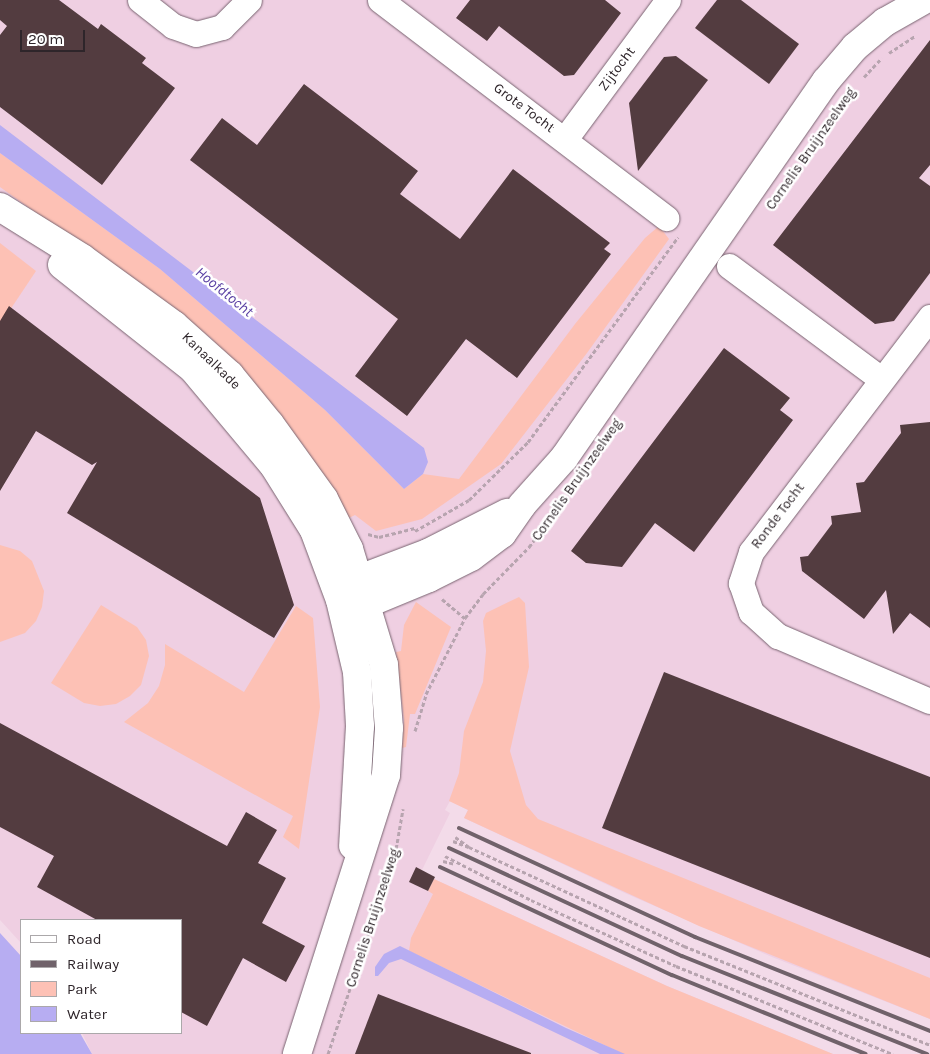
<!DOCTYPE html>
<html>
<head>
<meta charset="utf-8">
<style>
  body { margin:0 }
  #map { position:relative; width:930px; height:1054px; overflow:hidden; background:#f3dbe9; font-family:Karla,sans-serif }
  div>[style] { position:absolute }
  .built>* { inset:0; background:#efcfe2 }
  .green>* { inset:0; background:#fdc1b5 }
  .water>* { inset:0; background:#b7adf2 }
  .building>* { inset:0; background:#533c40 }
  .path>* { height:3px; margin-top:-1.5px; transform-origin:0; background:repeating-linear-gradient(90deg,#b7a4af 0 4px,transparent 0 6.5px) }
  .roads { filter:drop-shadow(0 0 1px #796471) drop-shadow(0 0 1px #796471) }
  .minor>* { height:25px; margin:-12.5px; padding:0 12.5px; transform-origin:12.5px; border-radius:12.5px; background:#fff }
  .secondary>* { height:28px; margin:-14px; padding:0 14px; transform-origin:14px; border-radius:14px; background:#fff }
  .primary>* { height:28px; margin:-14px; padding:0 14px; transform-origin:14px; border-radius:14px; background:#fff }
  .rail>* { height:4px; margin:-2px; padding:0 2px; transform-origin:2px; border-radius:2px; background:#70626a }
  span { translate:-50% -50%; white-space:nowrap; text-align:center; line-height:1.15; -webkit-text-stroke:5px #fff; paint-order:stroke }
  .street-label { font-size:14px; color:#2e252a }
  .water-label { font-size:15px; color:#5a40a3; font-style:italic }
  .legend { position:absolute; left:20px; top:919px; width:162px; height:115px; box-sizing:border-box; background:#fff; border:1px solid #aba8aa; margin:0; padding:6px 9px; list-style:none; font-size:15px; color:#2e252a }
  .legend li { display:flex; align-items:center; gap:10px; height:25px }
  .legend b { width:25px; border:1px solid #aba8aa }
  .scale { position:absolute; left:20px; top:30px; width:65px; height:22px; box-sizing:border-box; border:2px solid #2e252a; border-top:0; padding-left:6px; font-size:15px; line-height:18px; white-space:nowrap; color:#2e252a; -webkit-text-stroke:4px #fff; paint-order:stroke }
</style>
</head>
<body>
<div id="map">
  <div class="built">
    <i style="clip-path:polygon(0 0,930px 0,930px 1019px,772px 957px,627px 894px,464px 818px,468px 810px,450px 801px,445px 810px,450px 813px,422px 870px,416px 867px,410px 882px,428px 891px,434px 879px,667px 986px,833px 1054px,92px 1054px,82px 1033px,181px 1033px,181px 920px,21px 920px,21px 943px,0 920px)"></i>
  </div>
  <div class="green">
    <i style="clip-path:polygon(0 153px,160px 269px,325px 410px,404px 489px,423px 474px,459px 479px,575px 324px,645px 238px,659px 226px,669px 239px,587px 353px,501px 464px,422px 519px,376px 531px,355px 515px,345px 520px,304px 446px,211px 338px,0 187px)"></i>
    <i style="clip-path:polygon(0 243px,36px 271px,0 325px)"></i>
    <i style="clip-path:polygon(0 545px,20px 551px,32px 561px,44px 591px,42px 607px,36px 621px,25px 633px,0 642px)"></i>
    <i style="clip-path:polygon(519px 597px,525px 603px,529px 667px,510px 751px,526px 805px,538px 819px,930px 978px,930px 1019px,699px 926px,464px 818px,468px 810px,449px 801px,459px 773px,464px 731px,483px 682px,486px 651px,483px 621px,486px 613px)"></i>
    <i style="clip-path:polygon(416px 602px,451px 627px,415px 714px,410px 714px,406px 747px,402px 748px,404px 720px,396px 652px,401px 651px,404px 625px)"></i>
    <i style="clip-path:polygon(101px 605px,137px 627px,146px 640px,149px 656px,141px 685px,130px 696px,116px 704px,100px 706px,84px 703px,51px 683px)"></i>
    <i style="clip-path:polygon(296px 606px,313px 618px,320px 707px,299px 849px,283px 837px,293px 816px,124px 722px,148px 703px,159px 686px,165px 665px,165px 644px,244px 692px)"></i>
    <i style="clip-path:polygon(434px 879px,667px 986px,833px 1054px,623px 1054px,409px 951px,411px 938px,433px 894px,428px 891px)"></i>
  </div>
  <div class="water">
    <i style="clip-path:polygon(0 125px,424px 448px,428px 462px,423px 474px,404px 489px,325px 410px,160px 269px,0 153px)"></i>
    <i style="clip-path:polygon(0 933px,21px 956px,21px 1033px,80px 1033px,92px 1054px,0 1054px)"></i>
    <i style="clip-path:polygon(400px 946px,566px 1028px,625px 1054px,600px 1054px,401px 959px,389px 963px,378px 976px,375px 976px,375px 967px,384px 954px)"></i>
  </div>
  <div class="building">
    <i style="clip-path:polygon(0 0,59px 0,98px 29px,101px 24px,146px 58px,142px 63px,175px 88px,102px 185px,0 107px,0 35px,7px 26px,0 20px)"></i>
    <i style="clip-path:polygon(470px 0,605px 0,621px 13px,574px 75px,564px 76px,499px 26px,487px 41px,456px 18px)"></i>
    <i style="clip-path:polygon(717px 0,741px 0,799px 44px,769px 84px,695px 28px)"></i>
    <i style="clip-path:polygon(930px 40px,930px 165px,919px 178px,930px 186px,930px 273px,894px 321px,875px 324px,773px 245px)"></i>
    <i style="clip-path:polygon(676px 56px,708px 80px,638px 171px,629px 103px,664px 57px)"></i>
    <i style="clip-path:polygon(304px 84px,418px 171px,400px 194px,460px 239px,513px 169px,610px 243px,604px 249px,611px 254px,517px 378px,466px 339px,407px 416px,355px 376px,398px 319px,190px 160px,222px 118px,257px 145px)"></i>
    <i style="clip-path:polygon(9px 306px,260px 498px,294px 605px,274px 638px,67px 513px,97px 462px,92px 465px,36px 431px,0 491px,0 321px)"></i>
    <i style="clip-path:polygon(724px 348px,790px 398px,780px 410px,793px 420px,694px 552px,655px 523px,622px 567px,586px 563px,571px 551px)"></i>
    <i style="clip-path:polygon(930px 422px,930px 628px,910px 613px,893px 634px,886px 590px,864px 619px,802px 571px,800px 557px,808px 556px,832px 524px,831px 516px,861px 512px,856px 483px,864px 482px,901px 433px,900px 425px)"></i>
    <i style="clip-path:polygon(664px 672px,930px 777px,930px 958px,602px 828px)"></i>
    <i style="clip-path:polygon(0 723px,227px 846px,246px 812px,277px 830px,258px 863px,286px 878px,262px 923px,305px 946px,286px 982px,243px 958px,207px 1026px,181px 1012px,181px 920px,97px 920px,37px 887px,54px 856px,0 827px)"></i>
    <i style="clip-path:polygon(416px 867px,435px 877px,428px 891px,409px 882px)"></i>
    <i style="clip-path:polygon(378px 994px,531px 1053px,531px 1054px,355px 1054px)"></i>
  </div>
  <div class="path">
    <i style="left:889px;top:53px;width:31px;rotate:-33deg"></i>
    <i style="left:864px;top:77px;width:26px;rotate:-47deg"></i>
    <i style="left:415px;top:531px;width:62px;rotate:-29.9deg"></i>
    <i style="left:469px;top:500px;width:83px;rotate:-44.5deg"></i>
    <i style="left:528px;top:442px;width:254px;rotate:-53.8deg"></i>
    <i style="left:368px;top:534px;width:11px;rotate:15deg"></i>
    <i style="left:379px;top:537px;width:38px;rotate:-14deg"></i>
    <i style="left:442px;top:599px;width:30px;rotate:40deg"></i>
    <i style="left:415px;top:731px;width:39px;rotate:-73deg"></i>
    <i style="left:426px;top:694px;width:85px;rotate:-62.8deg"></i>
    <i style="left:465px;top:618px;width:30px;rotate:-53deg"></i>
    <i style="left:483px;top:594px;width:66px;rotate:-45.6deg"></i>
    <i style="left:529px;top:547px;width:79px;rotate:-53.3deg"></i>
    <i style="left:453px;top:841px;width:17px;rotate:21deg"></i>
    <i style="left:469px;top:847px;width:17px;rotate:-144deg"></i>
    <i style="left:469px;top:847px;width:237px;rotate:24.7deg"></i>
    <i style="left:684px;top:946px;width:265px;rotate:21.9deg"></i>
    <i style="left:445px;top:856px;width:97px;rotate:27.1deg"></i>
    <i style="left:531px;top:900px;width:159px;rotate:24.5deg"></i>
    <i style="left:676px;top:966px;width:234px;rotate:22.1deg"></i>
    <i style="left:443px;top:861px;width:12px;rotate:14deg"></i>
    <i style="left:328px;top:1054px;width:210px;rotate:-71.4deg"></i>
    <i style="left:395px;top:855px;width:47px;rotate:-80.1deg"></i>
  </div>
  <div class="roads">
    <div class="minor">
      <i style="left:140px;top:0;width:42px;rotate:38.2deg"></i>
      <i style="left:173px;top:26px;width:24px;rotate:19deg"></i>
      <i style="left:196px;top:34px;width:27px;rotate:-15deg"></i>
      <i style="left:222px;top:27px;width:38px;rotate:-45deg"></i>
      <i style="left:380px;top:0;width:360px;rotate:37.3deg"></i>
      <i style="left:565px;top:139px;width:173px;rotate:-53.5deg"></i>
      <i style="left:729px;top:266px;width:189px;rotate:36.6deg"></i>
      <i style="left:930px;top:317px;width:295px;rotate:127.3deg"></i>
      <i style="left:751px;top:552px;width:33px;rotate:108deg"></i>
      <i style="left:741px;top:583px;width:31px;rotate:71deg"></i>
      <i style="left:751px;top:612px;width:36px;rotate:42deg"></i>
      <i style="left:778px;top:636px;width:165px;rotate:23.2deg"></i>
    </div>
    <div class="secondary">
      <i style="left:343px;top:597px;width:24px;rotate:-48deg"></i>
      <i style="left:359px;top:579px;width:74px;rotate:-20.6deg"></i>
      <i style="left:428px;top:553px;width:89px;rotate:-26.9deg"></i>
      <i style="left:342px;top:600px;width:24px;rotate:9deg"></i>
      <i style="left:366px;top:604px;width:68px;rotate:-22.4deg"></i>
      <i style="left:429px;top:578px;width:47px;rotate:-26.6deg"></i>
      <i style="left:471px;top:557px;width:39px;rotate:-37deg"></i>
      <i style="left:502px;top:534px;width:35px;rotate:-55deg"></i>
      <i style="left:522px;top:505px;width:63px;rotate:-48.2deg"></i>
      <i style="left:564px;top:458px;width:459px;rotate:-55.2deg"></i>
      <i style="left:826px;top:81px;width:45px;rotate:-49.5deg"></i>
      <i style="left:855px;top:47px;width:39px;rotate:-40deg"></i>
      <i style="left:885px;top:22px;width:45px;rotate:-29.4deg"></i>
    </div>
    <div class="primary">
      <i style="left:0;top:207px;width:97px;rotate:31.9deg"></i>
      <i style="left:82px;top:258px;width:114px;rotate:36.1deg"></i>
      <i style="left:174px;top:325px;width:75px;rotate:41.8deg"></i>
      <i style="left:230px;top:375px;width:63px;rotate:50.8deg"></i>
      <i style="left:270px;top:424px;width:92px;rotate:54.2deg"></i>
      <i style="left:324px;top:499px;width:56px;rotate:63.4deg"></i>
      <i style="left:349px;top:549px;width:121px;rotate:73.2deg"></i>
      <i style="left:384px;top:665px;width:63px;rotate:85.5deg"></i>
      <i style="left:389px;top:728px;width:47px;rotate:93.7deg"></i>
      <i style="left:386px;top:775px;width:293px;rotate:107.7deg"></i>
      <i style="left:62px;top:265px;width:167px;rotate:38.4deg"></i>
      <i style="left:193px;top:369px;width:126px;rotate:50.1deg"></i>
      <i style="left:274px;top:466px;width:75px;rotate:58deg"></i>
      <i style="left:314px;top:530px;width:75px;rotate:69.6deg"></i>
      <i style="left:340px;top:600px;width:74px;rotate:76.7deg"></i>
      <i style="left:357px;top:672px;width:54px;rotate:86.8deg"></i>
      <i style="left:360px;top:726px;width:120px;rotate:93.3deg"></i>
    </div>
  </div>
  <div class="rail">
    <i style="left:459px;top:828px;width:260px;rotate:24.8deg"></i>
    <i style="left:695px;top:937px;width:253px;rotate:21.8deg"></i>
    <i style="left:449px;top:848px;width:257px;rotate:24.9deg"></i>
    <i style="left:682px;top:956px;width:264px;rotate:21.8deg"></i>
    <i style="left:440px;top:867px;width:256px;rotate:25deg"></i>
    <i style="left:672px;top:975px;width:209px;rotate:22.2deg"></i>
  </div>
  <div class="street-label">
    <span style="left:617px;top:69px;rotate:-53deg">Zijtocht</span>
    <span style="left:524px;top:108px;rotate:37deg">Grote Tocht</span>
    <span style="left:811px;top:149px;rotate:-55deg">Cornelis Bruijnzeelweg</span>
    <span style="left:211px;top:361px;rotate:44deg">Kanaalkade</span>
    <span style="left:577px;top:480px;rotate:-55deg">Cornelis Bruijnzeelweg</span>
    <span style="left:778px;top:516px;rotate:-53deg">Ronde Tocht</span>
    <span style="left:373px;top:918px;rotate:-72deg">Cornelis Bruijnzeelweg</span>
  </div>
  <div class="water-label">
    <span style="left:224px;top:292px;rotate:39deg">Hoofdtocht</span>
  </div>
  <ul class="legend">
  <li><b style="height:6px;background:#fff"></b>Road</li>
  <li><b style="height:6px;background:#70626a"></b>Railway</li>
  <li><b style="height:14px;background:#fdc1b5"></b>Park</li>
  <li><b style="height:14px;background:#b7adf2"></b>Water</li>
  </ul>
  <div class="scale">20 m</div>
</div>
</body>
</html>
